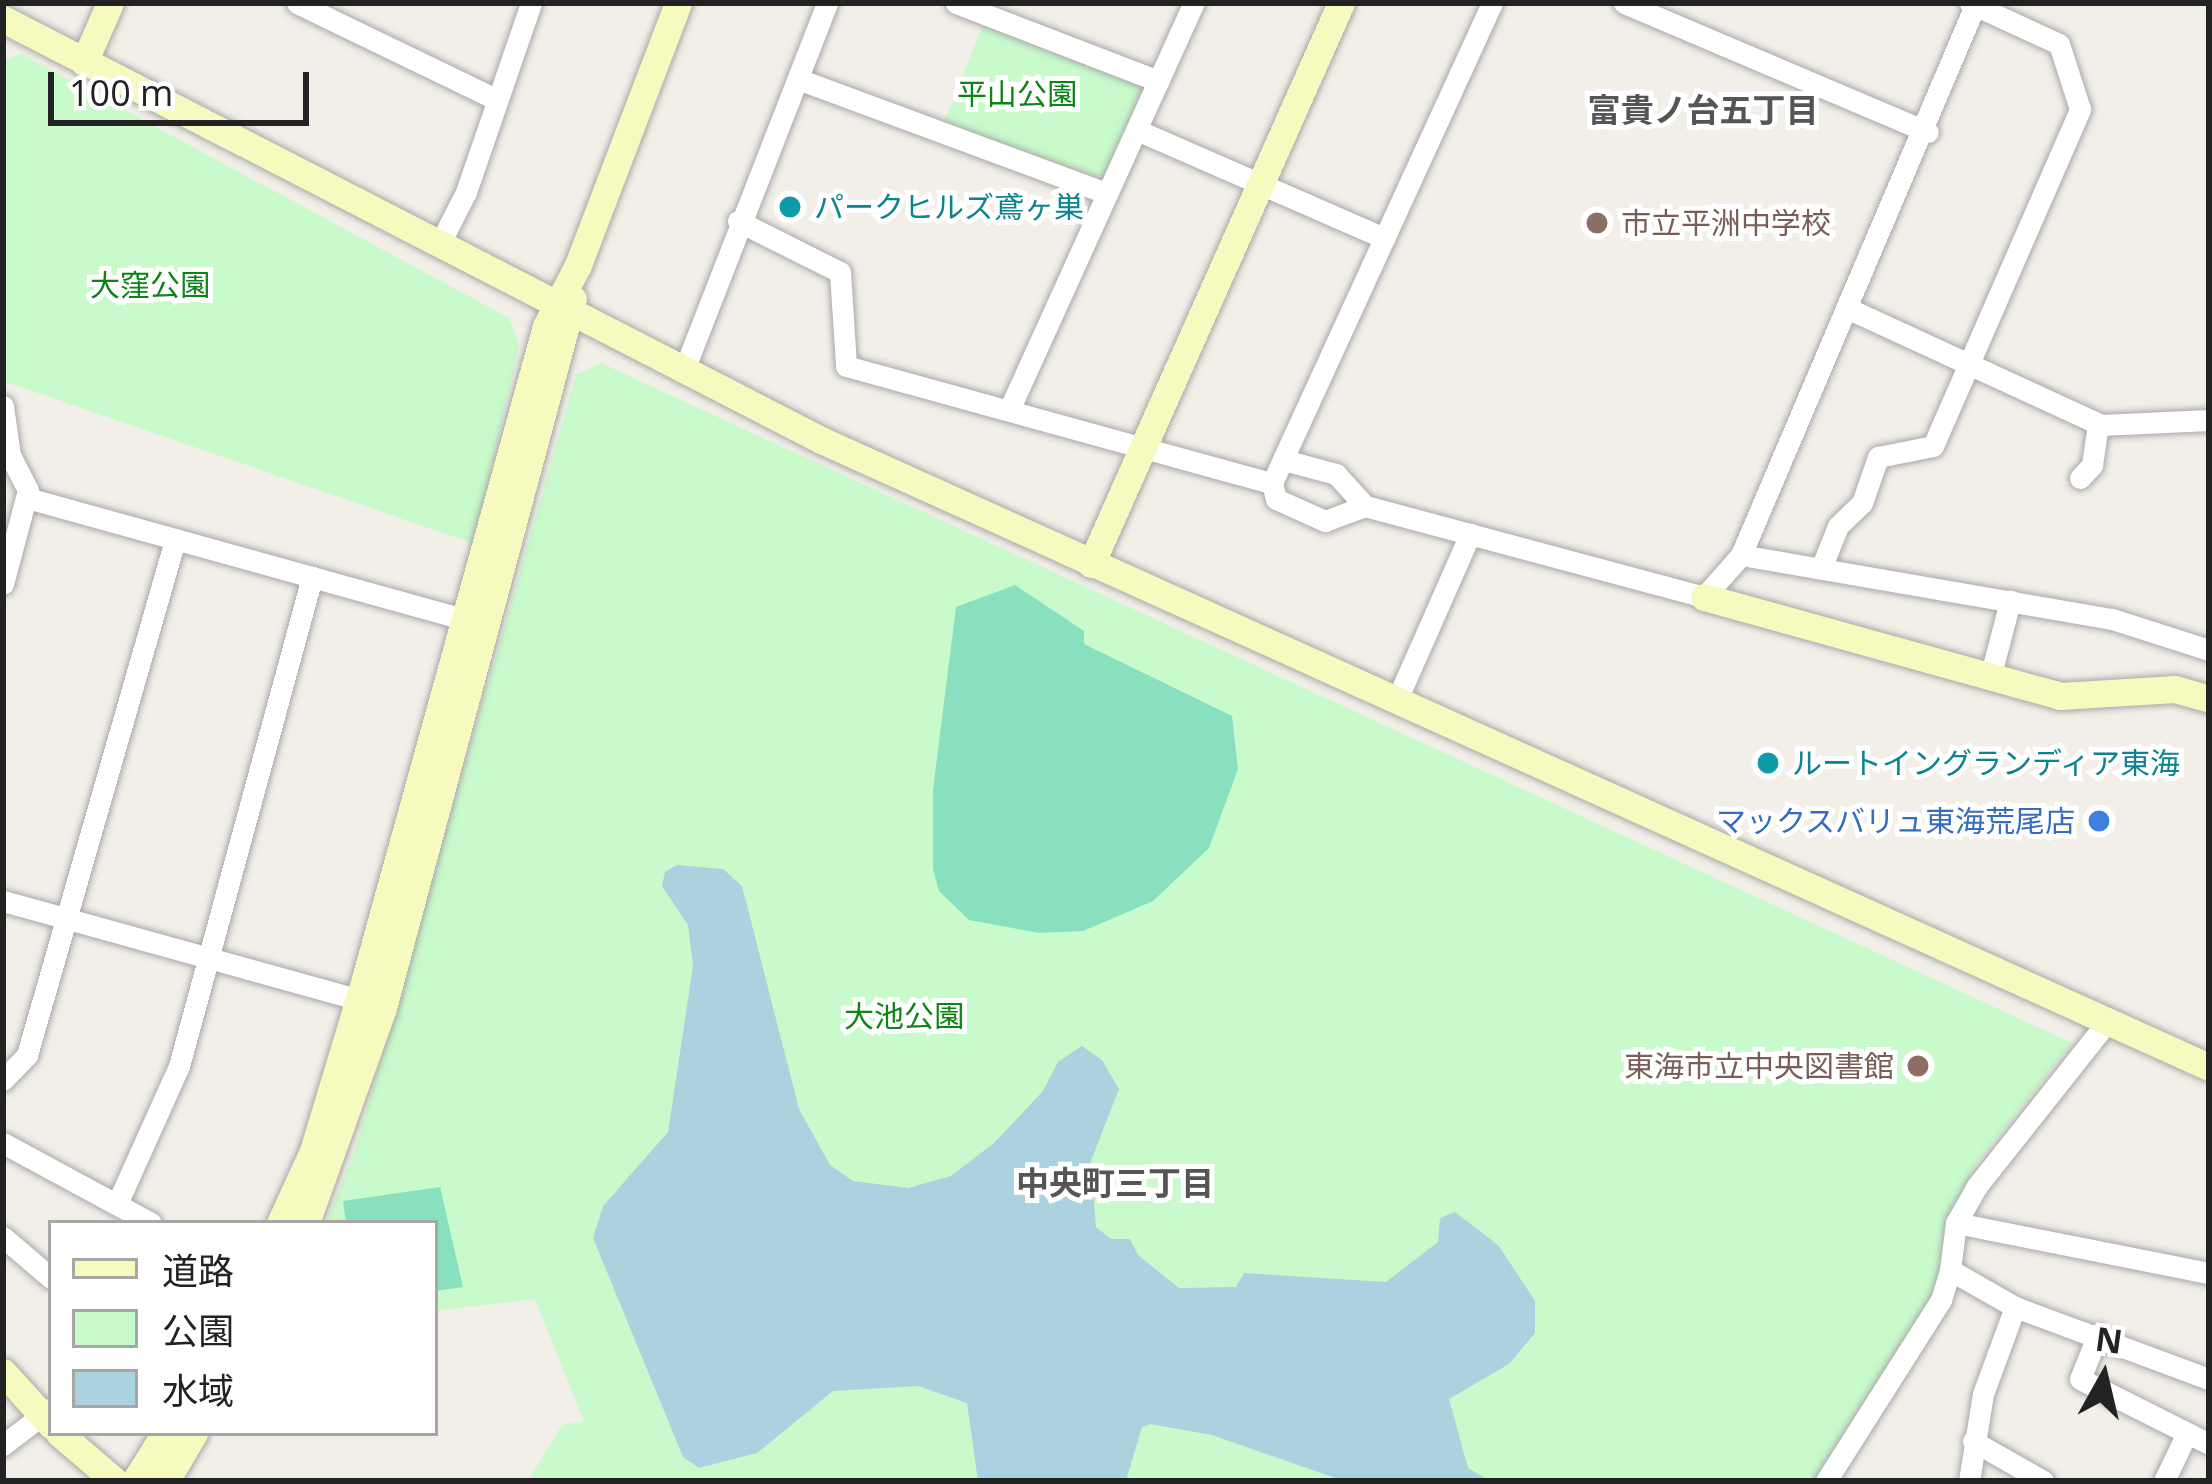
<!DOCTYPE html>
<html>
<head>
<meta charset="utf-8">
<style>
  body { margin:0 }
  #map { position:relative; width:2212px; height:1484px; overflow:hidden; background:#f2efe9; font-family:"Open Sans","Noto Sans JP",sans-serif }
  div>[style] { position:absolute }
  .park>* { inset:0; background:#c8facc }
  .pitch>* { inset:0; background:#88e0be }
  .water>* { inset:0; background:#aad3df }
  .roads { filter:drop-shadow(0 0 3px #a9a9a9) drop-shadow(0 0 3px #a9a9a9) }
  .street>* { height:21px; margin:-10.5px; padding:0 10.5px; transform-origin:10.5px; border-radius:10.5px; background:#fff }
  .secondary>* { height:27px; margin:-13.5px; padding:0 13.5px; transform-origin:13.5px; border-radius:13.5px; background:#f7fabf }
  .dots>* { width:33px; height:33px; translate:-50% -50%; box-sizing:border-box; border:6px solid #fff; border-radius:50% }
  span { translate:-50% -50%; white-space:nowrap; text-align:center; line-height:1.15; -webkit-text-stroke:10px #fff; paint-order:stroke }
  .park-label { font-size:30px; color:#0c8416 }
  .culture-label { font-size:30px; color:#0d838f }
  .left { translate:0 -50%; text-align:left }
  .education-label { font-size:30px; color:#785e54 }
  .right { translate:-100% -50%; text-align:right }
  .shop-label { font-size:30px; color:#366cbe }
  .neighbourhood-label { font-size:33px; color:#555; font-weight:700 }
  .frame { position:absolute; inset:0; border:6px solid #222; pointer-events:none }
  .legend { position:absolute; left:48px; top:1220px; width:390px; height:216px; box-sizing:border-box; background:#fff; border:3px solid #a7a7a7; margin:0; padding:15px 21px; list-style:none; font-size:36px; color:#222 }
  .legend li { display:flex; align-items:center; gap:24px; height:60px }
  .legend b { width:60px; border:3px solid #a7a7a7 }
  .north { position:absolute; left:2044px; top:1316px; width:120px; height:120px; -webkit-text-stroke:9px #fff; paint-order:stroke; rotate:8deg; font-size:33px; font-weight:700; line-height:48px; text-align:center; color:#222 }
  .north::after { content:''; display:block; margin:auto; width:42px; height:54px; background:#222; clip-path:polygon(50% 0,100% 100%,50% 72%,0 100%) }
  .scale { position:absolute; left:48px; top:72px; width:261px; height:54px; box-sizing:border-box; border:6px solid #222; border-top:0; padding-left:15px; font-size:36px; line-height:42px; white-space:nowrap; color:#222; -webkit-text-stroke:9px #fff; paint-order:stroke }
</style>
</head>
<body>
<div id="map">
  <div class="park">
    <i style="clip-path:polygon(984px 22px,1142px 83px,1146px 91px,1106px 179px,943px 125px)"></i>
    <i style="clip-path:polygon(21px 54px,509px 318px,519px 345px,475px 544px,3px 381px,3px 60px)"></i>
    <i style="clip-path:polygon(601px 363px,2072px 1043px,1975px 1165px,1955px 1212px,1939px 1290px,1817px 1481px,528px 1481px,562px 1425px,584px 1421px,535px 1299px,435px 1311px,435px 1223px,326px 1223px,355px 1150px,576px 375px)"></i>
  </div>
  <div class="pitch">
    <i style="clip-path:polygon(1015px 585px,1084px 631px,1084px 644px,1232px 716px,1238px 769px,1209px 848px,1153px 901px,1083px 931px,1039px 933px,969px 920px,939px 891px,933px 869px,933px 790px,956px 607px)"></i>
    <i style="clip-path:polygon(440px 1187px,463px 1287px,435px 1291px,435px 1223px,346px 1223px,343px 1201px)"></i>
  </div>
  <div class="water">
    <i style="clip-path:polygon(677px 865px,723px 869px,742px 886px,799px 1109px,830px 1165px,853px 1181px,908px 1188px,951px 1176px,994px 1143px,1043px 1091px,1058px 1062px,1082px 1046px,1102px 1060px,1119px 1089px,1091px 1161px,1096px 1227px,1111px 1239px,1130px 1239px,1138px 1255px,1179px 1288px,1236px 1287px,1244px 1273px,1386px 1282px,1438px 1242px,1440px 1218px,1455px 1212px,1499px 1246px,1535px 1301px,1535px 1333px,1509px 1364px,1449px 1399px,1468px 1468px,1490px 1481px,1344px 1481px,1212px 1435px,1150px 1424px,1142px 1427px,1126px 1481px,978px 1481px,967px 1403px,918px 1386px,833px 1391px,757px 1453px,699px 1468px,683px 1457px,593px 1238px,603px 1206px,668px 1132px,693px 966px,688px 925px,662px 886px,665px 872px)"></i>
  </div>
  <div class="roads">
    <div class="street">
      <i style="left:297px;top:3px;width:221px;rotate:25.8deg"></i>
      <i style="left:956px;top:3px;width:217px;rotate:21.1deg"></i>
      <i style="left:1492px;top:3px;width:528px;rotate:114.62deg"></i>
      <i style="left:1272px;top:483px;width:16px;rotate:76deg"></i>
      <i style="left:1276px;top:499px;width:54px;rotate:24.2deg"></i>
      <i style="left:1325px;top:521px;width:43px;rotate:-20.6deg"></i>
      <i style="left:1365px;top:506px;width:351px;rotate:15deg"></i>
      <i style="left:1704px;top:597px;width:56px;rotate:-48.6deg"></i>
      <i style="left:1741px;top:555px;width:600px;rotate:-66.94deg"></i>
      <i style="left:1624px;top:3px;width:330px;rotate:23deg"></i>
      <i style="left:798px;top:79px;width:329px;rotate:20.3deg"></i>
      <i style="left:1137px;top:130px;width:270px;rotate:23.6deg"></i>
      <i style="left:738px;top:221px;width:114px;rotate:26.6deg"></i>
      <i style="left:840px;top:272px;width:94px;rotate:86.3deg"></i>
      <i style="left:846px;top:366px;width:442px;rotate:15.4deg"></i>
      <i style="left:439px;top:245px;width:59px;rotate:-63deg"></i>
      <i style="left:466px;top:192px;width:200px;rotate:-71deg"></i>
      <i style="left:1849px;top:309px;width:277px;rotate:24.7deg"></i>
      <i style="left:2101px;top:425px;width:108px;rotate:-2.7deg"></i>
      <i style="left:684px;top:370px;width:394px;rotate:-68.7deg"></i>
      <i style="left:3px;top:406px;width:49px;rotate:81.9deg"></i>
      <i style="left:10px;top:455px;width:39px;rotate:63deg"></i>
      <i style="left:28px;top:490px;width:97px;rotate:104.9deg"></i>
      <i style="left:1009px;top:410px;width:447px;rotate:-65.6deg"></i>
      <i style="left:1284px;top:460px;width:54px;rotate:15.1deg"></i>
      <i style="left:1336px;top:474px;width:43px;rotate:47.8deg"></i>
      <i style="left:2080px;top:478px;width:18px;rotate:-47deg"></i>
      <i style="left:2092px;top:465px;width:41px;rotate:-81.7deg"></i>
      <i style="left:27px;top:498px;width:453px;rotate:15.5deg"></i>
      <i style="left:1741px;top:555px;width:376px;rotate:9.8deg"></i>
      <i style="left:2112px;top:619px;width:102px;rotate:17.7deg"></i>
      <i style="left:1822px;top:566px;width:43px;rotate:-68.2deg"></i>
      <i style="left:1838px;top:526px;width:33px;rotate:-44deg"></i>
      <i style="left:1862px;top:503px;width:49px;rotate:-70.8deg"></i>
      <i style="left:1878px;top:457px;width:56px;rotate:-11.3deg"></i>
      <i style="left:1933px;top:446px;width:368px;rotate:-66.4deg"></i>
      <i style="left:2080px;top:109px;width:68px;rotate:-107.9deg"></i>
      <i style="left:2059px;top:44px;width:98px;rotate:-155.3deg"></i>
      <i style="left:1990px;top:678px;width:80px;rotate:-75.4deg"></i>
      <i style="left:1396px;top:702px;width:184px;rotate:-66.2deg"></i>
      <i style="left:3px;top:901px;width:370px;rotate:15.5deg"></i>
      <i style="left:3px;top:1080px;width:35px;rotate:-46deg"></i>
      <i style="left:27px;top:1055px;width:536px;rotate:-73.97deg"></i>
      <i style="left:3px;top:1143px;width:168px;rotate:28.4deg"></i>
      <i style="left:117px;top:1204px;width:151px;rotate:-65.8deg"></i>
      <i style="left:179px;top:1066px;width:507px;rotate:-74.78deg"></i>
      <i style="left:1956px;top:1223px;width:258px;rotate:11.2deg"></i>
      <i style="left:3px;top:1237px;width:63px;rotate:40.5deg"></i>
      <i style="left:1950px;top:1270px;width:47px;rotate:-82.7deg"></i>
      <i style="left:1956px;top:1223px;width:43px;rotate:-60.4deg"></i>
      <i style="left:1977px;top:1186px;width:211px;rotate:-51.6deg"></i>
      <i style="left:2098px;top:1334px;width:48px;rotate:111.8deg"></i>
      <i style="left:2080px;top:1379px;width:144px;rotate:26.7deg"></i>
      <i style="left:1973px;top:1441px;width:81px;rotate:29.7deg"></i>
      <i style="left:3px;top:1445px;width:59px;rotate:-37.5deg"></i>
      <i style="left:1826px;top:1481px;width:214px;rotate:-57.6deg"></i>
      <i style="left:1941px;top:1300px;width:31px;rotate:-73deg"></i>
      <i style="left:1950px;top:1270px;width:75px;rotate:29.6deg"></i>
      <i style="left:2015px;top:1307px;width:207px;rotate:20.4deg"></i>
      <i style="left:1969px;top:1481px;width:88px;rotate:-80.9deg"></i>
      <i style="left:1983px;top:1394px;width:93px;rotate:-69.8deg"></i>
      <i style="left:2164px;top:1481px;width:53px;rotate:-64.4deg"></i>
    </div>
    <div class="secondary">
      <i style="left:3px;top:19px;width:920px;rotate:27.23deg"></i>
      <i style="left:821px;top:440px;width:1523px;rotate:24.31deg"></i>
      <i style="left:84px;top:62px;width:64px;rotate:-66.2deg"></i>
      <i style="left:1091px;top:564px;width:614px;rotate:-65.98deg"></i>
      <i style="left:1704px;top:597px;width:370px;rotate:15.5deg"></i>
      <i style="left:2060px;top:696px;width:115px;rotate:-3.5deg"></i>
      <i style="left:2175px;top:689px;width:35px;rotate:16deg"></i>
      <i style="left:280px;top:1223px;width:79px;rotate:-65.4deg"></i>
      <i style="left:313px;top:1151px;width:184px;rotate:-73.2deg"></i>
      <i style="left:366px;top:975px;width:673px;rotate:-74.5deg"></i>
      <i style="left:546px;top:326px;width:69px;rotate:-62.3deg"></i>
      <i style="left:578px;top:265px;width:280px;rotate:-69.1deg"></i>
      <i style="left:306px;top:1223px;width:228px;rotate:-70.3deg"></i>
      <i style="left:383px;top:1008px;width:734px;rotate:-75deg"></i>
      <i style="left:3px;top:1372px;width:72px;rotate:47.8deg"></i>
      <i style="left:59px;top:1433px;width:74px;rotate:40.6deg"></i>
      <i style="left:135px;top:1481px;width:57px;rotate:-58deg"></i>
      <i style="left:166px;top:1481px;width:56px;rotate:-59.7deg"></i>
    </div>
  </div>
  <div class="dots">
    <i style="left:790px;top:207px;background:#0f9aa8"></i>
    <i style="left:1597px;top:223px;background:#8d6e63"></i>
    <i style="left:1768px;top:763px;background:#0f9aa8"></i>
    <i style="left:2099px;top:821px;background:#3f7fe0"></i>
    <i style="left:1918px;top:1066px;background:#8d6e63"></i>
  </div>
  <div class="park-label">
    <span style="left:1017px;top:94px">平山公園</span>
    <span style="left:150px;top:285px">大窪公園</span>
    <span style="left:904px;top:1016px">大池公園</span>
  </div>
  <div class="culture-label">
    <span class="left" style="left:814px;top:207px">パークヒルズ鳶ヶ巣</span>
    <span class="left" style="left:1792px;top:763px">ルートイングランディア東海</span>
  </div>
  <div class="education-label">
    <span class="left" style="left:1621px;top:223px">市立平洲中学校</span>
    <span class="right" style="left:1894px;top:1066px">東海市立中央図書館</span>
  </div>
  <div class="shop-label">
    <span class="right" style="left:2075px;top:821px">マックスバリュ東海荒尾店</span>
  </div>
  <div class="neighbourhood-label">
    <span style="left:1703px;top:110px">富貴ノ台五丁目</span>
    <span style="left:1115px;top:1183px">中央町三丁目</span>
  </div>
  <div class="frame"></div>
  <ul class="legend">
  <li><b style="height:15px;background:#f7fabf"></b>道路</li>
  <li><b style="height:33px;background:#c8facc"></b>公園</li>
  <li><b style="height:33px;background:#aad3df"></b>水域</li>
  </ul>
  <div class="north">N</div>
  <div class="scale">100 m</div>
</div>
</body>
</html>
